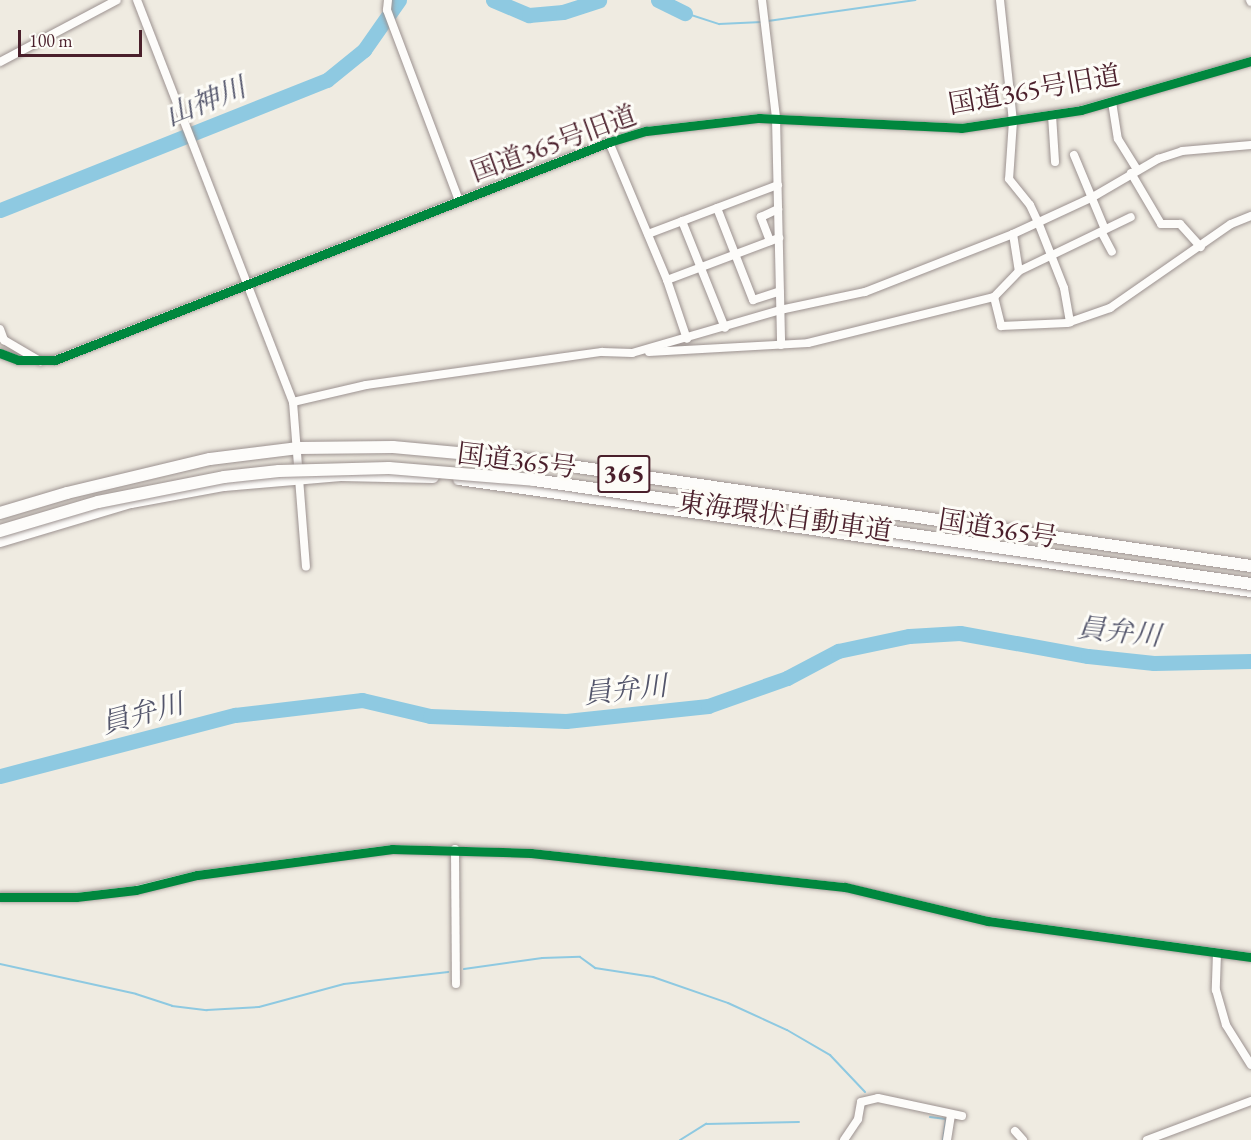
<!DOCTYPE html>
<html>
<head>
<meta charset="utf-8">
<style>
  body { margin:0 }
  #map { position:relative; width:1251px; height:1140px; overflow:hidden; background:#efebe1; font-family:"EB Garamond","Noto Serif JP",serif }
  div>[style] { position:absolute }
  .stream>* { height:2px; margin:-1px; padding:0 1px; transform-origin:1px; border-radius:1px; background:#8ec9e1 }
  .river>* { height:15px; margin:-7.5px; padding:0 7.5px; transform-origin:7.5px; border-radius:7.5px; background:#8ec9e1 }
  .roads { filter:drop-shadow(0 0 2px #9c9290) drop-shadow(0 0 2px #9c9290) }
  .minor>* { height:8px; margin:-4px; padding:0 4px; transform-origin:4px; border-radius:4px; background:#fdfcfa }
  .highway>* { height:12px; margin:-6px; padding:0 6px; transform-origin:6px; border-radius:6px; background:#fdfcfa }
  .bridges { filter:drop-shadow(0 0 2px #9c9290) drop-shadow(0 0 2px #9c9290) }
  .highway-bridge>* { height:12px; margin:-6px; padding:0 6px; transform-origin:6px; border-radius:6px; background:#fdfcfa }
  .cycleway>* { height:9px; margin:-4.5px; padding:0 4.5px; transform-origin:4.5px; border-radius:4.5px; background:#00873e }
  span { translate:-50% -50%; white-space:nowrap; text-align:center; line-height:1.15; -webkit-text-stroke:6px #fdfcf7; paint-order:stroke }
  .shield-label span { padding:2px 4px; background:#fdfcf7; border:2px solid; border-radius:4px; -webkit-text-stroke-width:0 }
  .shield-label { font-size:26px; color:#4a1f2b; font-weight:700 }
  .street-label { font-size:27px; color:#4a1f2b }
  .water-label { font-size:28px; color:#53556b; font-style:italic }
  .scale { position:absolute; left:18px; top:30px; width:124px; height:27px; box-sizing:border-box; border:3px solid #4a1f2b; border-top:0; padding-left:8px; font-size:18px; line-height:21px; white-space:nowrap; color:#4a1f2b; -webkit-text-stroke:4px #fdfcf7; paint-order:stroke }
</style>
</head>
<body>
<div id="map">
  <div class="stream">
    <i style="left:685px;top:13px;width:36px;rotate:18deg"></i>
    <i style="left:719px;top:24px;width:43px;rotate:-2.7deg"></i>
    <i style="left:768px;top:21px;width:149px;rotate:-8.1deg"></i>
    <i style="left:0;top:964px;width:139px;rotate:12.4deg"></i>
    <i style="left:136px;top:994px;width:38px;rotate:18deg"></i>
    <i style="left:172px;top:1006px;width:35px;rotate:7deg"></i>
    <i style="left:207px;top:1010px;width:52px;rotate:-3.3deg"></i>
    <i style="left:259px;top:1007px;width:88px;rotate:-15.1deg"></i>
    <i style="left:344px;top:984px;width:105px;rotate:-6.6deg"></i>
    <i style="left:464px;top:969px;width:79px;rotate:-8deg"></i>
    <i style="left:542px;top:958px;width:38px;rotate:-2deg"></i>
    <i style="left:580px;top:957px;width:19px;rotate:36deg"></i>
    <i style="left:595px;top:968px;width:59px;rotate:8.8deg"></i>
    <i style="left:653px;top:977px;width:79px;rotate:19.1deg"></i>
    <i style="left:728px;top:1003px;width:65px;rotate:24.6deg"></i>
    <i style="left:787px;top:1030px;width:50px;rotate:30.2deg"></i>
    <i style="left:830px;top:1055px;width:51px;rotate:46.6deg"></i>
    <i style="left:930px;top:1117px;width:16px;rotate:7deg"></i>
    <i style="left:946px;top:1119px;width:21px;rotate:98deg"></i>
    <i style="left:680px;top:1140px;width:31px;rotate:-32deg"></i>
    <i style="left:706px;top:1124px;width:93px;rotate:-1.2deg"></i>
  </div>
  <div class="river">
    <i style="left:493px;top:0;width:39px;rotate:23deg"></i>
    <i style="left:529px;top:15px;width:34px;rotate:-5deg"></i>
    <i style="left:563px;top:12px;width:38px;rotate:-18deg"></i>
    <i style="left:658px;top:0;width:30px;rotate:26deg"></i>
    <i style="left:0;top:210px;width:352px;rotate:-21.7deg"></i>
    <i style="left:327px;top:80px;width:48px;rotate:-39deg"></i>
    <i style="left:364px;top:50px;width:61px;rotate:-55deg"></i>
    <i style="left:0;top:776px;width:243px;rotate:-14.6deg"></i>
    <i style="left:235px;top:715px;width:128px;rotate:-6.7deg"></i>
    <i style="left:362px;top:700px;width:70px;rotate:13.2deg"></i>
    <i style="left:430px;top:716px;width:136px;rotate:2.1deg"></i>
    <i style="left:566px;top:721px;width:143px;rotate:-6deg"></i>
    <i style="left:708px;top:706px;width:84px;rotate:-19.5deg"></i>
    <i style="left:787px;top:678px;width:58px;rotate:-27.9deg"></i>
    <i style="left:838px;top:651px;width:73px;rotate:-11.9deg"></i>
    <i style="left:909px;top:636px;width:51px;rotate:-3.4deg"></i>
    <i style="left:960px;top:633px;width:130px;rotate:10.2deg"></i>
    <i style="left:1088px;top:656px;width:66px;rotate:6.1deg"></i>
    <i style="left:1154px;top:663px;width:97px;rotate:-1.2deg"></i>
  </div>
  <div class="roads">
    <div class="minor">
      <i style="left:137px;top:0;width:431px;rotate:68.8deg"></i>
      <i style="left:293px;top:402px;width:165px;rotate:85.5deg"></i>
      <i style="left:388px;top:0;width:10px;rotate:96deg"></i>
      <i style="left:387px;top:10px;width:204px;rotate:69.3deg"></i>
      <i style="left:762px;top:0;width:119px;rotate:83.2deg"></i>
      <i style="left:776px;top:118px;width:227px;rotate:88.7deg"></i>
      <i style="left:1000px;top:0;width:122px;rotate:83.9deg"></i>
      <i style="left:1013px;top:121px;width:58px;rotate:93.9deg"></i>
      <i style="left:1009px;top:179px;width:33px;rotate:51deg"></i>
      <i style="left:1030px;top:205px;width:19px;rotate:65deg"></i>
      <i style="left:1038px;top:222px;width:71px;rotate:68.5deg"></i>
      <i style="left:1064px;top:288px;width:35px;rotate:80deg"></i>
      <i style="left:1250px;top:0;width:2px;rotate:63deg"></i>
      <i style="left:0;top:62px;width:132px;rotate:-27.9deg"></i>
      <i style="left:1112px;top:102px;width:37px;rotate:81deg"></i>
      <i style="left:1118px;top:139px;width:36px;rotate:58deg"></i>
      <i style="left:1052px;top:115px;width:47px;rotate:86.3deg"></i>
      <i style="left:609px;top:142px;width:150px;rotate:67.2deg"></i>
      <i style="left:667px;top:280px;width:62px;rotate:71.3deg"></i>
      <i style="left:1074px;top:155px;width:78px;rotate:67.4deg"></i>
      <i style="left:1131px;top:173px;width:59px;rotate:59.5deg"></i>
      <i style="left:1161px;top:224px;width:19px"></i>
      <i style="left:1180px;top:224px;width:31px;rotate:48deg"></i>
      <i style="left:717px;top:208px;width:99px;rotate:68.6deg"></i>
      <i style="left:753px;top:300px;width:28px;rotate:-18deg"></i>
      <i style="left:682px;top:221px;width:115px;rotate:68.1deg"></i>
      <i style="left:1102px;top:233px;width:21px;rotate:62deg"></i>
      <i style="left:648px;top:234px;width:139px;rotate:-20.7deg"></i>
      <i style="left:1013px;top:234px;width:37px;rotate:81deg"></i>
      <i style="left:1019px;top:271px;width:124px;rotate:-25.7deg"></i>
      <i style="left:770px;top:241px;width:26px;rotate:-111deg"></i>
      <i style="left:761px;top:217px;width:19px;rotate:-25deg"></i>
      <i style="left:667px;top:280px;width:120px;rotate:-20.6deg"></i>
      <i style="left:994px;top:297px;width:36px;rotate:-46deg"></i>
      <i style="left:0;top:329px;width:12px;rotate:70deg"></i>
      <i style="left:4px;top:340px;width:42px;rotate:30.3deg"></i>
      <i style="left:649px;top:352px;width:159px;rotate:-3.2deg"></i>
      <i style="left:808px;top:343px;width:192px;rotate:-13.9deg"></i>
      <i style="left:994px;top:297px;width:30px;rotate:76deg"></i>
      <i style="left:1001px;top:326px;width:66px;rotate:-2.6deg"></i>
      <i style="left:1067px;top:323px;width:46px;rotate:-19.2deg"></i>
      <i style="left:1110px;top:308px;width:147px;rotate:-34.8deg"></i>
      <i style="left:1231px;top:224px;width:22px;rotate:-22deg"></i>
      <i style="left:0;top:353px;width:19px;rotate:21deg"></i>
      <i style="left:18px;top:360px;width:37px"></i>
      <i style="left:55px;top:360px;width:595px;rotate:-21.48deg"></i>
      <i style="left:609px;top:142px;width:39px;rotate:-17deg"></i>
      <i style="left:646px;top:131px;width:114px;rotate:-6.6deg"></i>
      <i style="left:759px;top:118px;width:202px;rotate:2.8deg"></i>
      <i style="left:961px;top:128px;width:121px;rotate:-8.5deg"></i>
      <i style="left:1081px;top:110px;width:177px;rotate:-16.1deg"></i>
      <i style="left:293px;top:402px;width:75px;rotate:-13.1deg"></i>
      <i style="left:366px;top:385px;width:238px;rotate:-8deg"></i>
      <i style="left:602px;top:352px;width:30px;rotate:2deg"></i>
      <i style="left:632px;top:353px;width:154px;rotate:-16.2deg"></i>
      <i style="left:780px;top:310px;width:87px;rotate:-12deg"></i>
      <i style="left:865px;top:292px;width:159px;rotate:-21.4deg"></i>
      <i style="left:1013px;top:234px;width:86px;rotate:-24.8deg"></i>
      <i style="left:1091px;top:198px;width:78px;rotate:-30.2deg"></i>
      <i style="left:1158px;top:159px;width:25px;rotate:-18deg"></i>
      <i style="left:1182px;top:151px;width:69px;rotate:-5deg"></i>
      <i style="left:455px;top:849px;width:135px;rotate:89.6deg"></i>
      <i style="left:0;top:897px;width:76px"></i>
      <i style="left:76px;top:897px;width:60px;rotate:-6.7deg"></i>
      <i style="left:136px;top:890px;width:63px;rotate:-13.8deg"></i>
      <i style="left:197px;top:875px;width:197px;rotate:-7.6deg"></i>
      <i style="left:392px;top:849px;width:139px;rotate:1.6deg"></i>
      <i style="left:531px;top:853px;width:316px;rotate:6.2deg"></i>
      <i style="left:845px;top:887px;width:147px;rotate:13.4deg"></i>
      <i style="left:988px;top:921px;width:265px;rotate:7.8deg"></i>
      <i style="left:1217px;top:953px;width:37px;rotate:92deg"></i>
      <i style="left:1216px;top:990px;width:36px;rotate:74deg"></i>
      <i style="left:1226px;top:1025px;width:47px;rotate:58deg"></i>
      <i style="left:1015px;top:1131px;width:12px;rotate:48deg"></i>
      <i style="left:844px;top:1140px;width:25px;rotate:-56deg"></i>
      <i style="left:858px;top:1119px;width:17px;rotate:-80deg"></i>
      <i style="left:861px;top:1102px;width:17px;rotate:-13deg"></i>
      <i style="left:878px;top:1098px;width:86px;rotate:12.1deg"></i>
      <i style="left:947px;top:1140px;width:24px;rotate:-81deg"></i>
      <i style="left:1147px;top:1140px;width:111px;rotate:-20.6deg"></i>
    </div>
    <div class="highway">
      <i style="left:459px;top:479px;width:800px;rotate:8.05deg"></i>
      <i style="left:0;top:513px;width:70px;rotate:-16.6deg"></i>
      <i style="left:67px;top:493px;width:147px;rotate:-13.4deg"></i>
      <i style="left:210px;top:459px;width:89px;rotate:-7.1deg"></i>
      <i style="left:298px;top:448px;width:95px;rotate:-0.6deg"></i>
      <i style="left:393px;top:447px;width:131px;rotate:5.3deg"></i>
      <i style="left:523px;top:459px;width:736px;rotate:8.36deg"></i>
      <i style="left:0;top:541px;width:137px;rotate:-16.6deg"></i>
      <i style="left:131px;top:502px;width:95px;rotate:-10.4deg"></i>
      <i style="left:224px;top:485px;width:117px;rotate:-4.9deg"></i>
      <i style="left:341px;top:475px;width:92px;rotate:1.2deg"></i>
    </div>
  </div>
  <div class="bridges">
    <div class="highway-bridge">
      <i style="left:0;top:531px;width:102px;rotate:-16.5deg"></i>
      <i style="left:98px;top:502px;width:128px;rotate:-11.2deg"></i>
      <i style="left:224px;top:477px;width:55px;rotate:-6.2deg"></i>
      <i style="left:279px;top:471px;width:110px;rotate:-1.6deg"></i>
      <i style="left:389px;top:468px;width:145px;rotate:4.7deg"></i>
      <i style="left:534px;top:480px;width:725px;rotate:8.25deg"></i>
    </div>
  </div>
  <div class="cycleway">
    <i style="left:0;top:353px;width:19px;rotate:21deg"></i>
    <i style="left:18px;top:360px;width:37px"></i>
    <i style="left:55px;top:360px;width:595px;rotate:-21.48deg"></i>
    <i style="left:609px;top:142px;width:39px;rotate:-17deg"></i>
    <i style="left:646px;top:131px;width:114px;rotate:-6.6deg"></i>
    <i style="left:759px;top:118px;width:202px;rotate:2.8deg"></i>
    <i style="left:961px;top:128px;width:121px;rotate:-8.5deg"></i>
    <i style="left:1081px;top:110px;width:177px;rotate:-16.1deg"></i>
    <i style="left:0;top:897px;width:76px"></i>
    <i style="left:76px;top:897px;width:60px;rotate:-6.7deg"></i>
    <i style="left:136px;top:890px;width:63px;rotate:-13.8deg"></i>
    <i style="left:197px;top:875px;width:197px;rotate:-7.6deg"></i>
    <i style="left:392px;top:849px;width:139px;rotate:1.6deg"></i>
    <i style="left:531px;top:853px;width:316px;rotate:6.2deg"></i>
    <i style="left:845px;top:887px;width:147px;rotate:13.4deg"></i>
    <i style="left:988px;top:921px;width:265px;rotate:7.8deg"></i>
  </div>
  <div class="shield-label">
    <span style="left:624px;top:474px">365</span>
  </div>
  <div class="street-label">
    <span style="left:1034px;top:89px;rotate:-10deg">国道365号旧道</span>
    <span style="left:553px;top:143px;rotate:-20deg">国道365号旧道</span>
    <span style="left:517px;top:460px;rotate:7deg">国道365号</span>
    <span style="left:785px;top:516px;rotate:8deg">東海環状自動車道</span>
    <span style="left:998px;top:528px;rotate:9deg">国道365号</span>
  </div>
  <div class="water-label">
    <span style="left:205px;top:101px;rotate:-22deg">山神川</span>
    <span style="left:1119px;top:631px;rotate:6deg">員弁川</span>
    <span style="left:625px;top:689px;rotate:-6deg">員弁川</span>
    <span style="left:142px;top:713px;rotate:-15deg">員弁川</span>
  </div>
  <div class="scale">100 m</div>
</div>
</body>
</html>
